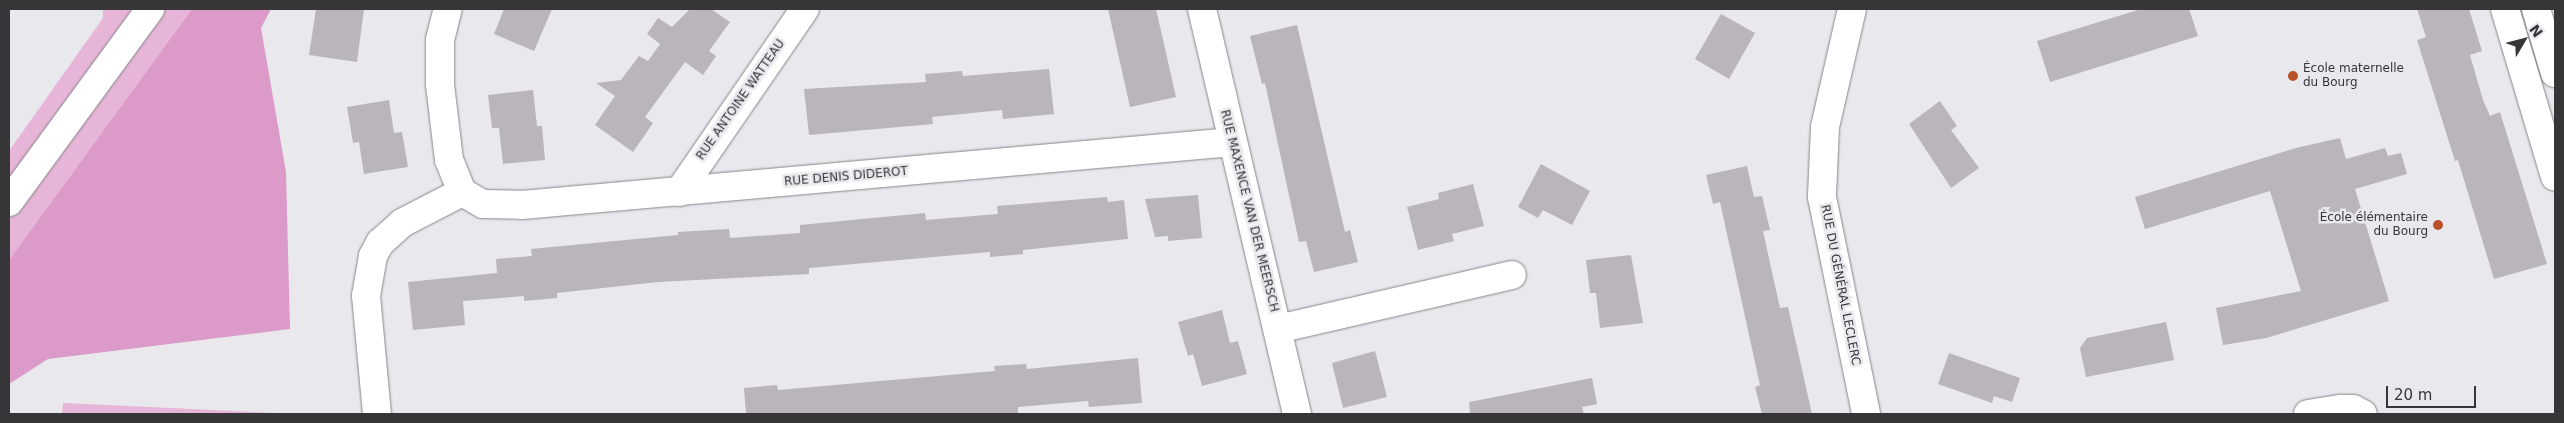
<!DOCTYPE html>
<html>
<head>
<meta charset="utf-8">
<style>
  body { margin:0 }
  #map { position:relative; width:2564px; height:423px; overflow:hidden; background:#e9e8ed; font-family:"DejaVu Sans",sans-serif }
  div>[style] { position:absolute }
  .green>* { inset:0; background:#e6b5d7 }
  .forest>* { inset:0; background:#db9ac8 }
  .building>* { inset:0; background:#b9b5ba }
  .roads { filter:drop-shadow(0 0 1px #87868b) drop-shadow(0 0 1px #87868b) }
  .minor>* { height:28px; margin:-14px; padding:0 14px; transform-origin:14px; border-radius:14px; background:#fff }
  .primary>* { height:28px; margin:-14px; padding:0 14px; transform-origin:14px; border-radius:14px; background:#fff }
  .dots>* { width:14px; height:14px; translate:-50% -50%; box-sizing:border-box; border:2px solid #e9e8ed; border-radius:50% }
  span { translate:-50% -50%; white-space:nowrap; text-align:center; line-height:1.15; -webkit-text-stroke:5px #e9e8ed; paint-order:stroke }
  .poi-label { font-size:12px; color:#363538 }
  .left { translate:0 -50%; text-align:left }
  .right { translate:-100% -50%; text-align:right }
  .street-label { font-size:12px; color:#363538 }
  .frame { position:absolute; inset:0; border:10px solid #363538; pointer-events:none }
  .north { position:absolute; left:2499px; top:15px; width:50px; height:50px; -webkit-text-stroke:4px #e9e8ed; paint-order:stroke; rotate:53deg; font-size:14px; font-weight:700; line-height:20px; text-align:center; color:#363538 }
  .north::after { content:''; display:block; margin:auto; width:18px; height:22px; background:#363538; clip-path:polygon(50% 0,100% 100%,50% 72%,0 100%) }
  .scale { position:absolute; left:2386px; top:386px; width:90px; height:22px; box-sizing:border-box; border:2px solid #363538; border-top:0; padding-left:6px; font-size:15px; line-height:18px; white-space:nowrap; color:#363538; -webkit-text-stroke:4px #e9e8ed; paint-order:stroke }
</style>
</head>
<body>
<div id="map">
  <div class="green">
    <i style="clip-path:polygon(103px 9px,192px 9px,9px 260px,9px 151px,103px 18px)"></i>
    <i style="clip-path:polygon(63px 403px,298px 414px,62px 414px)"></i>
  </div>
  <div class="forest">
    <i style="clip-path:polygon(192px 9px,271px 9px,261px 28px,286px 172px,290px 329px,48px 359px,9px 384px,9px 260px)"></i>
  </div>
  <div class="building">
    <i style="clip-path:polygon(316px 9px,364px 9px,357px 62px,309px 55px)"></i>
    <i style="clip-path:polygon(504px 9px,552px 9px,534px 51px,494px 34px)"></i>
    <i style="clip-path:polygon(690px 9px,711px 9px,730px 22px,709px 51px,716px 56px,703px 75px,685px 62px,645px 117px,653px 123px,633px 152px,595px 125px,615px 96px,596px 83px,621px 80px,639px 56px,648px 61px,660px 44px,647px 34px,658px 18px,672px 27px)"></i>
    <i style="clip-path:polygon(1108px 9px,1156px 9px,1176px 97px,1130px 107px)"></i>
    <i style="clip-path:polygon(2141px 9px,2189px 9px,2198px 36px,2050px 82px,2037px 41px)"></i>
    <i style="clip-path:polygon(2417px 9px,2469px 9px,2482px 51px,2470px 55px,2483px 100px,2490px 116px,2500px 112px,2547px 264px,2494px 279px,2458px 160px,2455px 161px,2417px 40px,2426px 37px)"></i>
    <i style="clip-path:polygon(1721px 14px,1755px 33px,1729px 79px,1695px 59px)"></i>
    <i style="clip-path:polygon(1297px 25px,1345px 232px,1350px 230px,1358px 262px,1314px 272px,1306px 241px,1299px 242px,1265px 83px,1262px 84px,1250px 36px)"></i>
    <i style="clip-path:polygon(1049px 69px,1054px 114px,1003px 119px,1002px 110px,932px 117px,933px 124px,809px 135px,804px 89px,926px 82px,925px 74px,962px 71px,963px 76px)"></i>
    <i style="clip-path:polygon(533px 90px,537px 126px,542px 126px,545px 160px,503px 164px,499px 128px,492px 128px,488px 95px)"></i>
    <i style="clip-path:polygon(389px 100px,394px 133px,402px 132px,408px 167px,364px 174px,359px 142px,353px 143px,347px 107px)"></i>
    <i style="clip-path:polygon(1940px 101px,1957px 126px,1951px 130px,1979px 168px,1951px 188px,1909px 124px)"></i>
    <i style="clip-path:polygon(2340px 138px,2346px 159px,2385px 148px,2388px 156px,2401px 153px,2407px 174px,2355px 189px,2389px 301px,2266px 338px,2223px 345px,2216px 308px,2301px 291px,2270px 191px,2145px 229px,2135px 197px,2296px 148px)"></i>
    <i style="clip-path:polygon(1541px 164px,1590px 191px,1572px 225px,1543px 210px,1538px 218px,1518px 207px)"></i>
    <i style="clip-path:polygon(1747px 166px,1754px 197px,1762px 196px,1770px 230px,1763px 231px,1780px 308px,1788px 307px,1812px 414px,1762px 414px,1755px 387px,1760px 385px,1720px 202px,1713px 204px,1706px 175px)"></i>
    <i style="clip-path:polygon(1473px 184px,1484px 226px,1452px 234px,1454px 241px,1418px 250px,1407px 207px,1439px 199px,1438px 193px)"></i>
    <i style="clip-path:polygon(1198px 195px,1202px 238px,1168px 241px,1168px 236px,1155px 237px,1145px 199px)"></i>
    <i style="clip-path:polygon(1107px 197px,1108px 202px,1124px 200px,1128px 239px,1023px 250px,1023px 254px,990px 257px,990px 252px,809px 268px,809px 274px,658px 282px,557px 293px,557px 298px,524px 301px,524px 296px,463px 301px,465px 325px,413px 330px,408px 282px,497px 273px,496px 259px,532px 256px,531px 249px,678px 235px,678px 232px,729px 229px,730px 238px,800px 233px,800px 225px,925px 213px,926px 220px,998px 214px,997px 206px)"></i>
    <i style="clip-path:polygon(1631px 255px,1643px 323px,1600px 328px,1596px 293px,1590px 293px,1586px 260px)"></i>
    <i style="clip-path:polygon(1222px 310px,1230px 343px,1238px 341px,1247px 374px,1202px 386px,1193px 354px,1188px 356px,1178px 322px)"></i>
    <i style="clip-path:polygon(2166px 322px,2174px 360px,2086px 377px,2080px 348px,2087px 338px)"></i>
    <i style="clip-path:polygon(1375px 351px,1387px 397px,1343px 408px,1332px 363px)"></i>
    <i style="clip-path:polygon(1949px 353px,2020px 378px,2012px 402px,1994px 396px,1992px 403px,1938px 384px)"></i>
    <i style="clip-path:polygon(1138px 358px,1142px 403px,1089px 407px,1088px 401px,1018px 407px,1018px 414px,746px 414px,744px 388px,777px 385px,778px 390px,995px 371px,994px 366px,1026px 364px,1027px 369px)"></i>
    <i style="clip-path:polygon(1592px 378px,1597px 404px,1582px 407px,1584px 414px,1470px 414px,1469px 402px)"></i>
  </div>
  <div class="roads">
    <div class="minor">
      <i style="left:1202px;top:9px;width:416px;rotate:76.8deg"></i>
      <i style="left:1852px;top:9px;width:121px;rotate:102.9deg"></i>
      <i style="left:1825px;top:127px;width:70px;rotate:92.5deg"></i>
      <i style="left:1822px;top:197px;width:221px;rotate:78.5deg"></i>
      <i style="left:462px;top:192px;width:24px;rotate:30deg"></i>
      <i style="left:483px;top:204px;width:39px;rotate:1deg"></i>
      <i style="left:522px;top:205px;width:713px;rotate:-5.07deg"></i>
      <i style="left:679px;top:192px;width:222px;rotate:-55.5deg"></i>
      <i style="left:9px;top:202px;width:239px;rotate:-53.8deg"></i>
      <i style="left:1278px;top:329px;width:240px;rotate:-13deg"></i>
      <i style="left:377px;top:414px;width:119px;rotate:-95.3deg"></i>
      <i style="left:366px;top:296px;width:41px;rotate:-80.1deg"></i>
      <i style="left:373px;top:256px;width:15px;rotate:-62deg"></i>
      <i style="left:380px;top:243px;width:30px;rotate:-42deg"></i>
      <i style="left:402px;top:223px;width:68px;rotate:-27.3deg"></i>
      <i style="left:462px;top:192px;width:35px;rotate:-112deg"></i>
      <i style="left:449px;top:160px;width:77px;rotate:-96.8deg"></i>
      <i style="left:440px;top:84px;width:44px;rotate:-90deg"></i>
      <i style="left:440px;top:40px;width:32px;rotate:-76deg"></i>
      <i style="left:2308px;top:414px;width:33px;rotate:-9deg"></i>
      <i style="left:2341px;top:409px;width:12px"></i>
      <i style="left:2353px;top:409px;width:11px;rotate:27deg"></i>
    </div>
    <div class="primary">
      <i style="left:2505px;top:9px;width:175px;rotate:73.4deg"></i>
      <i style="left:2536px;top:9px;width:67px;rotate:73.5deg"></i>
    </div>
  </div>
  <div class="dots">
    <i style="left:2293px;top:76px;background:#b9522a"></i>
    <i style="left:2438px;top:225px;background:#b9522a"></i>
  </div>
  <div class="poi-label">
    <span class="left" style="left:2303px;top:76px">École maternelle<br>du Bourg</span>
    <span class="right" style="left:2428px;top:225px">École élémentaire<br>du Bourg</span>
  </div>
  <div class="street-label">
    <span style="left:741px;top:100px;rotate:-55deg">RUE ANTOINE WATTEAU</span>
    <span style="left:846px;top:177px;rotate:-5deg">RUE DENIS DIDEROT</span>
    <span style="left:1249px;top:211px;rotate:76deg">RUE MAXENCE VAN DER MEERSCH</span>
    <span style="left:1840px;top:285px;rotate:79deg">RUE DU GÉNÉRAL LECLERC</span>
  </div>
  <div class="frame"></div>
  <div class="north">N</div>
  <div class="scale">20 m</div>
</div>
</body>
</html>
